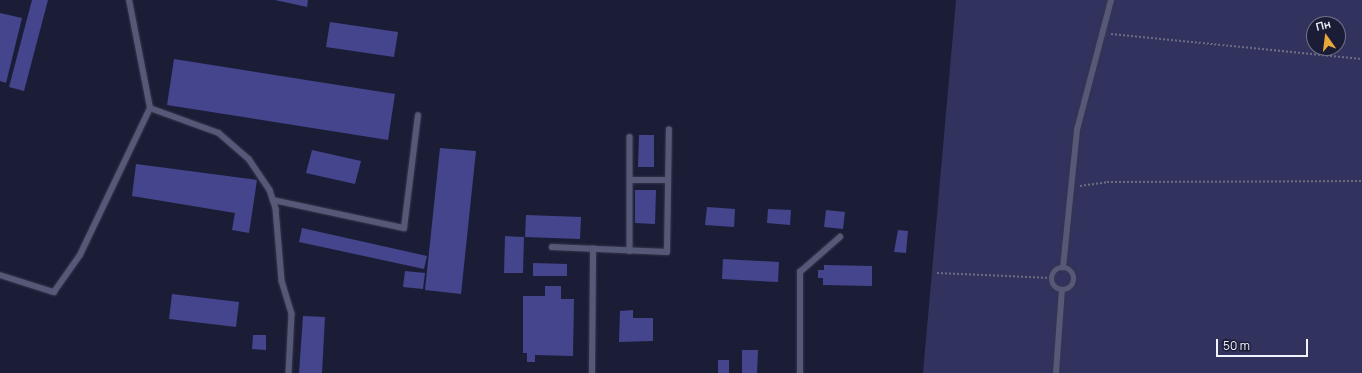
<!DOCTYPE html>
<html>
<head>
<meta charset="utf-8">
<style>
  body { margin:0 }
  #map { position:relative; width:1362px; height:373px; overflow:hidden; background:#1b1d37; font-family:Manrope,sans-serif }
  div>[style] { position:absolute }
  .green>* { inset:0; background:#31335e }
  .building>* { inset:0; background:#44458d }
  .path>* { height:2px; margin-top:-1px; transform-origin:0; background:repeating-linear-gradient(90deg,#6a6c80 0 2px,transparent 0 4px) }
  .roads { filter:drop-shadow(0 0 1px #36354a) drop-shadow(0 0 1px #36354a) }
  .service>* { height:5.5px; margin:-2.75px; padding:0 2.75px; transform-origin:2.75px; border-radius:2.75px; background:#555877 }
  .service>.ring { margin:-2.75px; padding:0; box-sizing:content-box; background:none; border:5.5px solid #555877; border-radius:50% }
  span { translate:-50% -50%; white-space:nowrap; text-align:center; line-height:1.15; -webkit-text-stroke:3px #1b1d37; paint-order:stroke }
  .north { position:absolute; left:1306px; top:16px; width:40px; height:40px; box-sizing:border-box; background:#1b1d37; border:1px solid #717387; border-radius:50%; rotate:346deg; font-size:11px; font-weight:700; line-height:16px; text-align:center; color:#f1f3fe }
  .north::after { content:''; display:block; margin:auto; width:14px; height:18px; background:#eba939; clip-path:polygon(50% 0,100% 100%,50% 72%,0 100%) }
  .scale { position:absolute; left:1216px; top:339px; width:92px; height:18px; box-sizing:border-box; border:2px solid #f1f3fe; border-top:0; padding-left:5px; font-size:12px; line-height:14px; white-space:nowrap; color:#f1f3fe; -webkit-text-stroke:3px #1b1d37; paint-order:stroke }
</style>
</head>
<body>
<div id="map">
  <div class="green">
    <i style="clip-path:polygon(evenodd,956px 0,1362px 0,1362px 373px,923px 373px,956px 0,1314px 24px,1338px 24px,1338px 48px,1314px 48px,1314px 24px)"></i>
  </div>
  <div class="building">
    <i style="clip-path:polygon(32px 0,48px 0,24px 91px,9px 87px)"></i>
    <i style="clip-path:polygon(275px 0,308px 0,307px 7px)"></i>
    <i style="clip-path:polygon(0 13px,22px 18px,6px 83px,0 81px)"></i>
    <i style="clip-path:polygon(330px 22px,398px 32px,394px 57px,326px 47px)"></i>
    <i style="clip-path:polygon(174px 59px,395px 94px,388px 140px,167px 105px)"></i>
    <i style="clip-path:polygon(639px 135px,654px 135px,654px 167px,638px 167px)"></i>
    <i style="clip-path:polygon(440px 148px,476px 151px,461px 294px,425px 290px)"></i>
    <i style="clip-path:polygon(312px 150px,361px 161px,355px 184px,306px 173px)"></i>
    <i style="clip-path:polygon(136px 164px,257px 180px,249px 233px,232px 230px,235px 213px,132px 196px)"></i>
    <i style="clip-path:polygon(635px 190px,656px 190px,655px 224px,635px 223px)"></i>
    <i style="clip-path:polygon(707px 207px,735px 209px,734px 227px,705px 225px)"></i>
    <i style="clip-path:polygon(768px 209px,791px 210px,790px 225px,767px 223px)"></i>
    <i style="clip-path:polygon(826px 210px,845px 212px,843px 229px,824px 227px)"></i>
    <i style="clip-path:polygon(526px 215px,581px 217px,580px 239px,525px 237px)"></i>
    <i style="clip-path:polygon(302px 228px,427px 256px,424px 269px,299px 242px)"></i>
    <i style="clip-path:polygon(898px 230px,908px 231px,906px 253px,894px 252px)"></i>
    <i style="clip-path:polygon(505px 236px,524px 237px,523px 273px,504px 273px)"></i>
    <i style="clip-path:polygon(723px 259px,779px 262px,778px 282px,722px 279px)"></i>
    <i style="clip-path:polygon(533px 263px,567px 264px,567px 276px,533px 276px)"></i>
    <i style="clip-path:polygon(824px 265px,872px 266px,872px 286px,823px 285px,823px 278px,818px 278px,818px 270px,824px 270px)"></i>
    <i style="clip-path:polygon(405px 271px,425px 273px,423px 289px,403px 287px)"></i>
    <i style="clip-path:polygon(545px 286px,561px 286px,561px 299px,574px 299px,573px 356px,535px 355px,535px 362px,527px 362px,527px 353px,523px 353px,523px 296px,545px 296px)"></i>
    <i style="clip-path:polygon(172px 294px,239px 302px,236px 327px,169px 319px)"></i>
    <i style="clip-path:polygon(633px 310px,633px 318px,653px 318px,653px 341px,619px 342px,620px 311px)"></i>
    <i style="clip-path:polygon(303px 316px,325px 317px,322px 373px,299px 373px)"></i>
    <i style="clip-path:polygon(253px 335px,266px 335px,266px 350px,252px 349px)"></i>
    <i style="clip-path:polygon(742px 350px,758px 350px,757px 373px,742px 373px)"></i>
    <i style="clip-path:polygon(718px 360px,729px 360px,729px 373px,718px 373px)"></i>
  </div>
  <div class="path">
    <i style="left:1111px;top:34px;width:252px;rotate:5.7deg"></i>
    <i style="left:1080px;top:186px;width:27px;rotate:-8deg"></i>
    <i style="left:1107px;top:182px;width:255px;rotate:-0.2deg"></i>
    <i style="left:937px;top:273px;width:114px;rotate:2.5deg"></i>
  </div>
  <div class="roads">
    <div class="service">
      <i style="left:150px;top:108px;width:73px;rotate:19.9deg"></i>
      <i style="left:219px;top:133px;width:40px;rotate:41deg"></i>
      <i style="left:249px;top:159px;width:37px;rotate:56deg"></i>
      <i style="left:270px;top:190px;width:20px;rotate:72deg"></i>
      <i style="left:276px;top:209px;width:72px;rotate:85.2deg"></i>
      <i style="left:282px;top:281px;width:34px;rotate:73deg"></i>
      <i style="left:292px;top:314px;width:59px;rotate:92.9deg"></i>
      <i style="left:630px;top:137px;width:114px;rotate:90deg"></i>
      <i style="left:630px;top:180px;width:38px"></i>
      <i style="left:273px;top:200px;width:134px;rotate:12.1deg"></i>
      <i style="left:404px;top:228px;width:113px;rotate:-82.9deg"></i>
      <i style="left:552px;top:247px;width:115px;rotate:2.5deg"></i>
      <i style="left:667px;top:252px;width:122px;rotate:-89.1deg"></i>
      <i class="ring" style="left:1052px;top:268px;width:16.5px;height:16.5px"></i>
      <i style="left:1063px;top:268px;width:139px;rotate:-84.2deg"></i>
      <i style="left:1077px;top:130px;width:134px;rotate:-75.3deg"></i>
      <i style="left:0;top:275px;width:57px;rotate:17.5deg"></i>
      <i style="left:54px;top:292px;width:45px;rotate:-54.9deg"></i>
      <i style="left:80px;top:255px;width:163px;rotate:-64.5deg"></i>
      <i style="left:150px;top:108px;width:110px;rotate:-101deg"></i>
      <i style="left:592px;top:373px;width:124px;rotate:-89.5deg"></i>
      <i style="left:800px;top:373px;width:101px;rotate:-90deg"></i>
      <i style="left:800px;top:272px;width:53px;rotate:-41.2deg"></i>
      <i style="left:1056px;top:373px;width:83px;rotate:-85.9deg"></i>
    </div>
  </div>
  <div class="north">Пн</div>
  <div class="scale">50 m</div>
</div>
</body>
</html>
